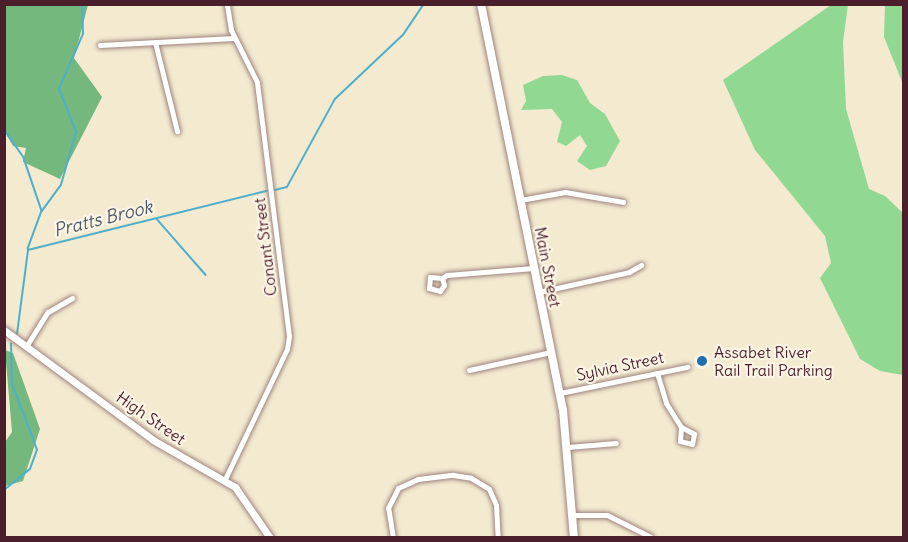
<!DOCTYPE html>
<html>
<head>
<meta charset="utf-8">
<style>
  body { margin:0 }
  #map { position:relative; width:908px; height:542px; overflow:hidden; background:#f3ead0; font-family:Delius,sans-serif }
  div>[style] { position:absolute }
  .green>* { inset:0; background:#91d893 }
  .forest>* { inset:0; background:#74b87d }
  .stream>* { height:1.5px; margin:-0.75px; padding:0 0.75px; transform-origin:0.75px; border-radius:0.75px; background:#4dafcc }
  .roads { filter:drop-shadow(0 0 2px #9e847e) drop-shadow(0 0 2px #9e847e) }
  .minor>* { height:5px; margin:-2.5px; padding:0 2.5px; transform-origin:2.5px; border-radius:2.5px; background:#fff }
  .tertiary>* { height:7px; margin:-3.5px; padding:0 3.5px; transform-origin:3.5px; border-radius:3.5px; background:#fff }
  .secondary>* { height:8px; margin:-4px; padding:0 4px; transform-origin:4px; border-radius:4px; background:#fff }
  .dots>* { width:16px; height:16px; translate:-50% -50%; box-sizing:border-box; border:3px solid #fcf5e5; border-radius:50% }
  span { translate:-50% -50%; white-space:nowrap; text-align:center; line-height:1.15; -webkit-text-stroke:4.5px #fcf5e5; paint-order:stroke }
  .street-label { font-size:16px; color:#4a1f2b }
  .poi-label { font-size:16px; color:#4a1f2b }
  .left { translate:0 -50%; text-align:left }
  .water-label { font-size:18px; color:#4b596b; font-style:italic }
  .frame { position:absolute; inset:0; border:6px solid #4a1f2b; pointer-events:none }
</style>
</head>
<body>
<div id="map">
  <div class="green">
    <i style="clip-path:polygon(831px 5px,848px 5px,843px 42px,846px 109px,869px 189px,885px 196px,903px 213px,903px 375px,880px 371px,860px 359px,820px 278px,831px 263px,825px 236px,755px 150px,723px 80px)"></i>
    <i style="clip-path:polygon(885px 5px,903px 5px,903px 84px,884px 37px)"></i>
    <i style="clip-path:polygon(562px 75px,577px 80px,590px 103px,605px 114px,620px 141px,606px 166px,590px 170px,577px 161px,587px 146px,580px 135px,566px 146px,557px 142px,562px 122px,552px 109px,521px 110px,526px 101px,523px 85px,543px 76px)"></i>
  </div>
  <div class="forest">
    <i style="clip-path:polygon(4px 5px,88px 5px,74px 58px,102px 97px,60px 179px,23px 162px,26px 148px,13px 146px,5px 132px)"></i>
    <i style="clip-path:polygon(5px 350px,13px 353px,40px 429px,23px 481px,5px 486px,5px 442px,12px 432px)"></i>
  </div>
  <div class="stream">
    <i style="left:4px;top:129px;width:35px;rotate:55deg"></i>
    <i style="left:24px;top:158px;width:56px;rotate:71.2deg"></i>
    <i style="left:42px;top:211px;width:40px;rotate:110.2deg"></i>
    <i style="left:275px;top:190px;width:12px;rotate:-14deg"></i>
    <i style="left:287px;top:187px;width:100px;rotate:-61.4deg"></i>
    <i style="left:335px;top:99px;width:93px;rotate:-43.3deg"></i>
    <i style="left:403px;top:35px;width:37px;rotate:-56deg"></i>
    <i style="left:42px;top:211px;width:32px;rotate:-54deg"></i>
    <i style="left:61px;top:185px;width:55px;rotate:-74.2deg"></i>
    <i style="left:76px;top:132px;width:46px;rotate:-111.6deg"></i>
    <i style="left:59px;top:89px;width:60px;rotate:-66.4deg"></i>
    <i style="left:83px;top:34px;width:30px;rotate:-92deg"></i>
    <i style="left:157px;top:219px;width:74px;rotate:48.8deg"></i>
    <i style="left:17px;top:334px;width:85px;rotate:-82.5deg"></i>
    <i style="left:28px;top:250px;width:246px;rotate:-13.9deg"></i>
    <i style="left:4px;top:490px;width:33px;rotate:-39deg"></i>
    <i style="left:30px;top:469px;width:20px;rotate:-70deg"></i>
    <i style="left:37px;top:450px;width:71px;rotate:-110.7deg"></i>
    <i style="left:12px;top:384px;width:40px;rotate:-91.4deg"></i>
  </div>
  <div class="roads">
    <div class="minor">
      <i style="left:155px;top:42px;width:92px;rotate:76.1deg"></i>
      <i style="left:100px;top:45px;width:134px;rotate:-3deg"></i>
      <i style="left:520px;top:200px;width:46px;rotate:-10.1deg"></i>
      <i style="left:565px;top:192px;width:59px;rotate:9.8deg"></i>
      <i style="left:442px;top:278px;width:12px;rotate:-175deg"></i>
      <i style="left:430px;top:277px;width:11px;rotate:95deg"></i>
      <i style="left:429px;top:288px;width:11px;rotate:15deg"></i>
      <i style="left:440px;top:291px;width:7px;rotate:-56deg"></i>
      <i style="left:444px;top:285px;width:7px;rotate:-106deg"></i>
      <i style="left:442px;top:278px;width:6px;rotate:-31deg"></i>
      <i style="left:447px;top:275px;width:87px;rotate:-4.6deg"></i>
      <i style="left:539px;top:292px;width:92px;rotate:-12.5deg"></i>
      <i style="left:629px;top:272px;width:14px;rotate:-30deg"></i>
      <i style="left:27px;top:345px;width:39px;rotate:-58deg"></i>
      <i style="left:48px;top:312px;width:28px;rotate:-30deg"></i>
      <i style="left:469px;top:370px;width:84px;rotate:-12.4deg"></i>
      <i style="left:657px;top:373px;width:31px;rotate:73deg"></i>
      <i style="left:666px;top:403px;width:28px;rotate:58deg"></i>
      <i style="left:681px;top:427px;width:15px;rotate:28deg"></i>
      <i style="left:694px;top:434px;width:10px;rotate:101deg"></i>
      <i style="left:692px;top:444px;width:12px;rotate:-166deg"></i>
      <i style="left:680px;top:441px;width:14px;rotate:-86deg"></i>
      <i style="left:560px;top:393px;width:130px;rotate:-11.6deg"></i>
      <i style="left:568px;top:447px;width:48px;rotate:-4.8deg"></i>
      <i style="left:225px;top:479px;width:144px;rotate:-64.5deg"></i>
      <i style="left:287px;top:349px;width:13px;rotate:-81deg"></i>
      <i style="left:289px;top:336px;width:256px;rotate:-97.2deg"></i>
      <i style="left:257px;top:82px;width:58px;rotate:-116.6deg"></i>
      <i style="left:231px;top:30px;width:26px;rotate:-99deg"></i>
      <i style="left:572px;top:515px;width:35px"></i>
      <i style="left:607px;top:515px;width:49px;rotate:26.6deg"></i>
      <i style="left:393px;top:538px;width:30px;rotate:-99deg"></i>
      <i style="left:388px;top:508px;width:22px;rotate:-63deg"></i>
      <i style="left:398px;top:488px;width:22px;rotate:-24deg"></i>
      <i style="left:418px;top:479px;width:35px;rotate:-7deg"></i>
      <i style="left:453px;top:475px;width:18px;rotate:9deg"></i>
      <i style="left:471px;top:478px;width:21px;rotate:31deg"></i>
      <i style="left:489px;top:489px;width:17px;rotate:66deg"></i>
      <i style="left:496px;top:505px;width:33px;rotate:87deg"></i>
    </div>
    <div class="tertiary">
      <i style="left:4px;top:330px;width:185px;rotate:36.4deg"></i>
      <i style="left:153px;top:440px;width:95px;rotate:29.8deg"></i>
      <i style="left:235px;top:487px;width:62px;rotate:55.5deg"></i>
    </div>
    <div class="secondary">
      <i style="left:481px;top:4px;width:414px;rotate:78.6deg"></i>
      <i style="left:563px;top:410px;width:128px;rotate:85.1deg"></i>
    </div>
  </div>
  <div class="dots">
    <i style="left:702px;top:361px;background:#1f6fb2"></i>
  </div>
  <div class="street-label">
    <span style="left:265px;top:247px;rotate:-97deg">Conant Street</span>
    <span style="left:548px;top:267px;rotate:79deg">Main Street</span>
    <span style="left:620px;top:366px;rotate:-12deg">Sylvia Street</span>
    <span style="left:151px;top:418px;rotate:35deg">High Street</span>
  </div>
  <div class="poi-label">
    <span class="left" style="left:714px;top:361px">Assabet River<br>Rail Trail Parking</span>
  </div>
  <div class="water-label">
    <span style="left:103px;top:219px;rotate:-14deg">Pratts Brook</span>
  </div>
  <div class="frame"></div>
</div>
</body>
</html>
